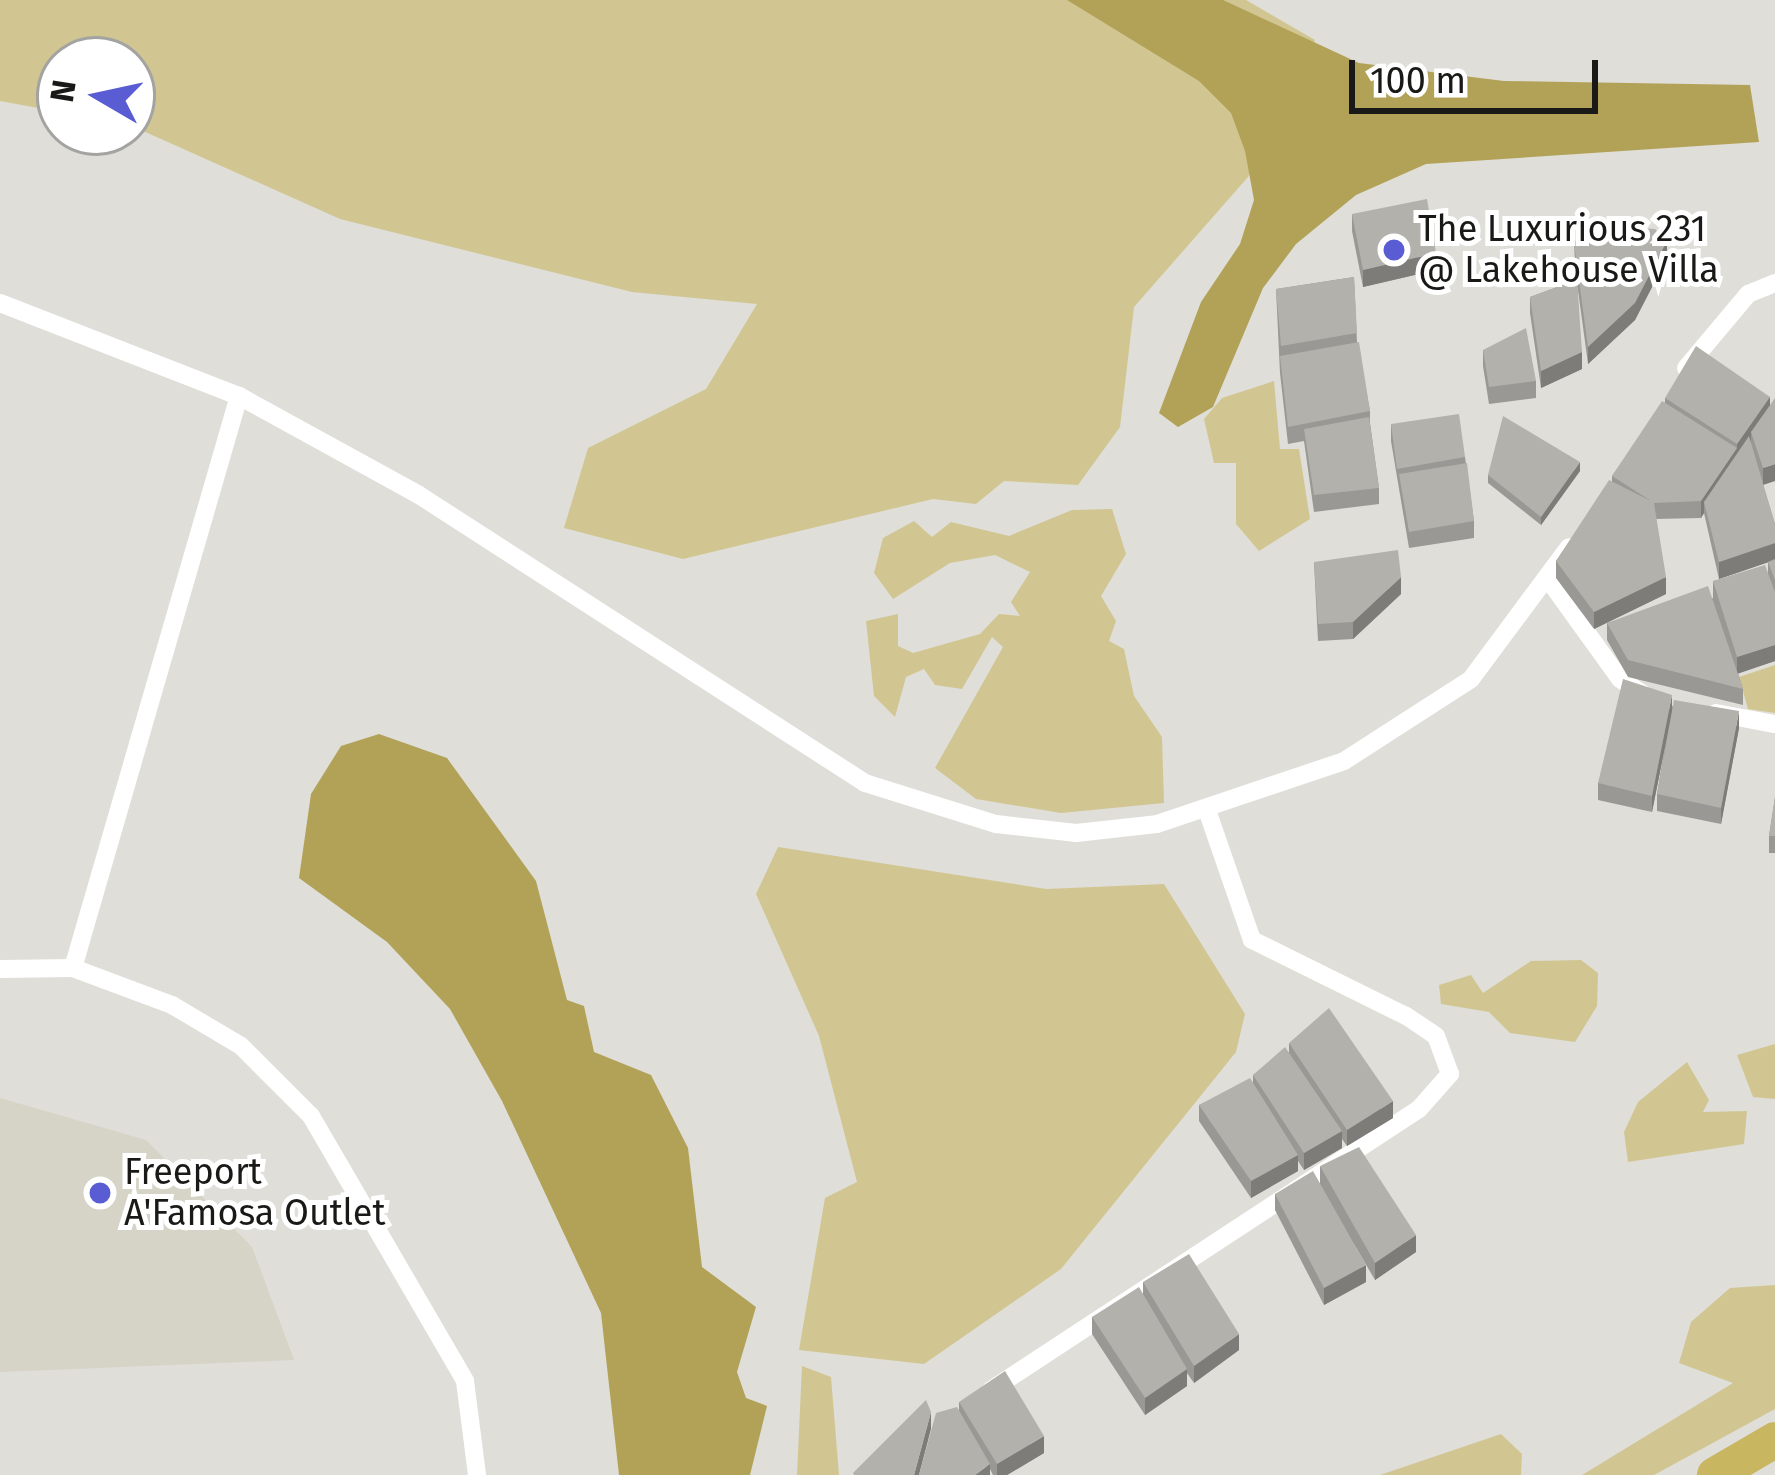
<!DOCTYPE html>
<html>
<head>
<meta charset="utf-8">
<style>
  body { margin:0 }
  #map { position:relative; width:1775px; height:1475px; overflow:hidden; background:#dfded9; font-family:"Fira Sans",sans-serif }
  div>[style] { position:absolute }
  .built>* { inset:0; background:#d6d3c7 }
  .green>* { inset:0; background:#d1c692 }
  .water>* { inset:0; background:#b2a258 }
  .minor>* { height:18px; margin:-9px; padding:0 9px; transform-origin:9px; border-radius:9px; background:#fff }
  .motorway>* { height:36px; margin:-18px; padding:0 18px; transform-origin:18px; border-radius:18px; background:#c8b660 }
  .wall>* { inset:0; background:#999894 }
  .shaded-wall>* { inset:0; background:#7d7c78 }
  .building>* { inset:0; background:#b2b1ac }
  .dots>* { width:33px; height:33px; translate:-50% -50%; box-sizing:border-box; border:6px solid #fff; border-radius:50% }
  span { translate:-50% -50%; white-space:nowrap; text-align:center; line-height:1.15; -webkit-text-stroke:10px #fff; paint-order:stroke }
  .poi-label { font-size:36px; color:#191917 }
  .left { translate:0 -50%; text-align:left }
  .north { position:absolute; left:36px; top:36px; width:120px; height:120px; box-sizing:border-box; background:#fff; border:3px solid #a3a3a2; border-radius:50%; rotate:279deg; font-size:33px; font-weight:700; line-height:48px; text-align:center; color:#191917 }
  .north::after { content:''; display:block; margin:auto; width:42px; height:54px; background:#595cd3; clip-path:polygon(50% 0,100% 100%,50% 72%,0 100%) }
  .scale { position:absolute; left:1349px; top:60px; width:249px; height:54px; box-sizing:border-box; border:6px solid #191917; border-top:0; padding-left:15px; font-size:36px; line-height:42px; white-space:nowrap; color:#191917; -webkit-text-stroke:9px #fff; paint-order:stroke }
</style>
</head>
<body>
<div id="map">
  <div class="built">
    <i style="clip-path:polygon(0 1098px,146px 1140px,252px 1247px,294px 1360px,0 1372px)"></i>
  </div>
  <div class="green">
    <i style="clip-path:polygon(0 0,1246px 0,1315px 40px,1248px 177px,1134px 307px,1120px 427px,1078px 485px,1004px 481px,976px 504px,933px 499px,683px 559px,564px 528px,588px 448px,706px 389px,757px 304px,632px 292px,340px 219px,132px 126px,132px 60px,60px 60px,60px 112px,0 101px)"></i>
    <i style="clip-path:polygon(1274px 381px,1280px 449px,1299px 449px,1310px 519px,1259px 551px,1236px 524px,1236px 463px,1214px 463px,1204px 419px,1222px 398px)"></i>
    <i style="clip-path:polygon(1112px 509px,1126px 554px,1101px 596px,1116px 621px,1109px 641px,1124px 649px,1134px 696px,1162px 737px,1164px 803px,1061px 813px,976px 799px,935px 768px,1003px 647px,992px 637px,962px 689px,935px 685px,924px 669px,906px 677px,895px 717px,874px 696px,866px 621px,898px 614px,898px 646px,913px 653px,980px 634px,999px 614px,1020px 616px,1011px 602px,1030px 572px,995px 555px,950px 563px,893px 599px,874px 573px,883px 538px,914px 521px,932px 537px,951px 522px,1009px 536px,1072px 510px)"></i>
    <i style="clip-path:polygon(1775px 665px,1775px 713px,1748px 709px,1739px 677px)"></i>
    <i style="clip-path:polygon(778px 847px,1046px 889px,1164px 884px,1245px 1014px,1236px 1052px,1061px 1269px,924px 1364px,799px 1350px,825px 1198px,857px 1182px,819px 1036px,756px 894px)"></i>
    <i style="clip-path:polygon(1581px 960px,1598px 973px,1597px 1006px,1575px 1042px,1510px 1033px,1489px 1012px,1441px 1004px,1439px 985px,1471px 975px,1483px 993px,1531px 961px)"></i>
    <i style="clip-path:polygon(1775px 1044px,1775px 1099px,1753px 1097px,1737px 1055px)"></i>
    <i style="clip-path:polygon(1687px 1062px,1709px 1100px,1703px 1112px,1747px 1111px,1744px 1144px,1628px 1162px,1624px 1132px,1638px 1102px)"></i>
    <i style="clip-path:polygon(1775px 1285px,1775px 1409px,1654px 1475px,1582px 1475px,1733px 1383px,1679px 1363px,1691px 1322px,1730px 1288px)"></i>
    <i style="clip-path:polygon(802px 1366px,831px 1377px,839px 1475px,797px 1475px)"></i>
    <i style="clip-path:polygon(1501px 1434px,1522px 1454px,1521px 1475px,1380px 1475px)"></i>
  </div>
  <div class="water">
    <i style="clip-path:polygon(1067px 0,1223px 0,1359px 63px,1504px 81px,1750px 85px,1759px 142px,1426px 164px,1356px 195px,1296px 244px,1263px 288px,1213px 407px,1178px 427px,1159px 413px,1201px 302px,1240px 244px,1254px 200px,1245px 151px,1231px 113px,1199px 81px)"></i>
    <i style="clip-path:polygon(379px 734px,447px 758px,536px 881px,567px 1000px,584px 1006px,594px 1052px,651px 1075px,688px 1148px,702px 1267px,756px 1307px,737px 1372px,746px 1398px,767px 1406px,750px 1475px,619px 1475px,601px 1313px,502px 1101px,450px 1009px,387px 942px,299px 878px,311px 794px,341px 746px)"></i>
  </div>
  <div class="minor">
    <i style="left:0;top:303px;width:256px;rotate:21.3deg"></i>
    <i style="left:239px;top:396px;width:205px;rotate:28.8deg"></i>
    <i style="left:419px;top:495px;width:531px;rotate:32.85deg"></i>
    <i style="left:865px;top:783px;width:137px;rotate:17.4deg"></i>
    <i style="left:996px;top:824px;width:81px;rotate:6.4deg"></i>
    <i style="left:1076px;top:833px;width:81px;rotate:-6.3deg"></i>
    <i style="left:1157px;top:824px;width:197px;rotate:-18.6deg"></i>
    <i style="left:1344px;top:761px;width:151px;rotate:-32.8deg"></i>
    <i style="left:1471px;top:679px;width:164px;rotate:-53.4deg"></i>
    <i style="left:1686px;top:368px;width:97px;rotate:-50deg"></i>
    <i style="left:1748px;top:294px;width:29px;rotate:-22deg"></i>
    <i style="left:1548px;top:579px;width:123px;rotate:54.2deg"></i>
    <i style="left:1620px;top:679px;width:27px;rotate:33deg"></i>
    <i style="left:1716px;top:713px;width:60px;rotate:10.6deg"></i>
    <i style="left:73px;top:968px;width:596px;rotate:-73.82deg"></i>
    <i style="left:0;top:969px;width:73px;rotate:-0.8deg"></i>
    <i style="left:73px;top:968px;width:106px;rotate:20.5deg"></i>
    <i style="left:172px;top:1005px;width:80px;rotate:30.7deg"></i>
    <i style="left:241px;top:1046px;width:99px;rotate:45deg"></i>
    <i style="left:311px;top:1116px;width:306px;rotate:59.8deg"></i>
    <i style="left:465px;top:1381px;width:95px;rotate:82.7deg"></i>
    <i style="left:991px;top:1390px;width:512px;rotate:-33.29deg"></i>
    <i style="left:1419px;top:1109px;width:47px;rotate:-48.5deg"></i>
    <i style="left:1450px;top:1074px;width:40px;rotate:-110.2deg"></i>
    <i style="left:1436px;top:1036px;width:36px;rotate:-146deg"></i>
    <i style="left:1406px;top:1016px;width:172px;rotate:-153.7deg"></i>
    <i style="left:1252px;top:940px;width:134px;rotate:-109.1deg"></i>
  </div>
  <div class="motorway">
    <i style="left:1715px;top:1475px;width:69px;rotate:-30.3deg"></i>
  </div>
  <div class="wall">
    <i style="clip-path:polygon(1352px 214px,1436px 270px,1363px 287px,1352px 231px)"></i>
    <i style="clip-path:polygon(1574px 243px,1667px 258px,1635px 320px,1588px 364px,1577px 283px,1582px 369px,1541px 388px,1530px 313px,1530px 297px,1576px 280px)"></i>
    <i style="clip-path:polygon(1354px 277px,1357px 342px,1370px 411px,1370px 423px,1379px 488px,1379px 504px,1314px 512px,1304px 441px,1288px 444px,1280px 373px,1276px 289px)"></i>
    <i style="clip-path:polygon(1483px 350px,1536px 381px,1536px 398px,1489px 404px,1483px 366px)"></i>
    <i style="clip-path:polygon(1770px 397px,1763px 485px,1775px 524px,1775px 661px,1738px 673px,1743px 689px,1743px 705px,1628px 677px,1607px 640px,1607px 623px,1713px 598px,1713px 581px,1768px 573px,1768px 562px,1719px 579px,1704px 513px,1701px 518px,1656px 519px,1666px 594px,1594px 629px,1556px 578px,1556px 561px,1612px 482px,1612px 476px,1665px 402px,1665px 398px)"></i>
    <i style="clip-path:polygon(1391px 424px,1465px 457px,1474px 521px,1474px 538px,1409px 548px,1391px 441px)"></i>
    <i style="clip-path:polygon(1580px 471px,1541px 525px,1488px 483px,1488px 475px)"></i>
    <i style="clip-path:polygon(1314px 562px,1401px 594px,1353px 639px,1318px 641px)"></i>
    <i style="clip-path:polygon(1672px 706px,1739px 728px,1721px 824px,1657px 811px,1657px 794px,1666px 741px,1652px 812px,1598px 800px,1598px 783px)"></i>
    <i style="clip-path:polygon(1775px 797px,1775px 853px,1769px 853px,1769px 836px)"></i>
    <i style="clip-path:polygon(1289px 1043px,1393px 1118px,1347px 1146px,1342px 1139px,1342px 1148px,1304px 1170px,1298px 1161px,1298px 1171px,1251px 1198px,1199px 1121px,1199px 1105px,1253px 1084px,1253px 1075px,1289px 1052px)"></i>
    <i style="clip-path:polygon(1320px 1166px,1416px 1252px,1375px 1280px,1354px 1244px,1366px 1282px,1324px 1305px,1275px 1210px,1275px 1194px,1320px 1183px)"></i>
    <i style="clip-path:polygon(1143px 1282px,1239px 1350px,1194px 1383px,1187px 1373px,1187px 1386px,1145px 1415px,1092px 1334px,1092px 1317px,1143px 1294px)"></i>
    <i style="clip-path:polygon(959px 1402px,1044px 1453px,1007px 1475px,993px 1475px,990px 1469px,990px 1475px,959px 1411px)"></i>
  </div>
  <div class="shaded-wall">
    <i style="clip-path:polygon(1667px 241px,1667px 258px,1635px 320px,1588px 364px,1588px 347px)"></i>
    <i style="clip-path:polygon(1436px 253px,1436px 270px,1363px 287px,1363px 270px)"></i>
    <i style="clip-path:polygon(1582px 352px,1582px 369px,1541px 388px,1541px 371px)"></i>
    <i style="clip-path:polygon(1770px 397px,1770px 413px,1751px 432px,1751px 441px,1737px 461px,1737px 444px)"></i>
    <i style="clip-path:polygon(1737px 448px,1737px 465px,1704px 502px,1704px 513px,1701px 518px,1701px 501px)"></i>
    <i style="clip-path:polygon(1580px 462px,1580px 471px,1541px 525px,1541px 517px)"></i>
    <i style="clip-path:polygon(1775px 464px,1775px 481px,1763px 485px,1763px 468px)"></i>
    <i style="clip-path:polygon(1775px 543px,1775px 560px,1719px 579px,1719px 562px)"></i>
    <i style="clip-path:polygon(1401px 577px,1401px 594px,1353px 639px,1353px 622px)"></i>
    <i style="clip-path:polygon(1666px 577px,1666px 594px,1594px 629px,1594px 612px)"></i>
    <i style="clip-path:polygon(1775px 645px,1775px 661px,1737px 674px,1737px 657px)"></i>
    <i style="clip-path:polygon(1672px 695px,1672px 712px,1652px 812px,1652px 796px)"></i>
    <i style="clip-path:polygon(1739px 711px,1739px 728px,1721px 824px,1721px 808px)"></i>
    <i style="clip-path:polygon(1393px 1101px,1393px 1118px,1347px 1146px,1347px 1130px)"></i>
    <i style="clip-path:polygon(1342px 1131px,1342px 1148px,1304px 1170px,1304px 1153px)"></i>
    <i style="clip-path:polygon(1298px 1155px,1298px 1171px,1251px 1198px,1251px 1181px)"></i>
    <i style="clip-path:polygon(1416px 1235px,1416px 1252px,1375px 1280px,1375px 1263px)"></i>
    <i style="clip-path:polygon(1366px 1265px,1366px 1282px,1324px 1305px,1324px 1288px)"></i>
    <i style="clip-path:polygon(1239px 1334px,1239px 1350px,1194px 1383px,1194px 1366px)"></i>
    <i style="clip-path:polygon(1187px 1369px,1187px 1386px,1145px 1415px,1145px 1398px)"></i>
    <i style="clip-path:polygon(931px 1412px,931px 1429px,919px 1475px,914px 1475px)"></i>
    <i style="clip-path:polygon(1044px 1436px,1044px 1453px,1007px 1475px,997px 1475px,997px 1464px)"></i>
    <i style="clip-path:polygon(990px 1464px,990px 1475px,975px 1475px)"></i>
  </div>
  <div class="building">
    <i style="clip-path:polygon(1427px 199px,1436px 253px,1363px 270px,1352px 214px)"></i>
    <i style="clip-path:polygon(1586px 225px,1655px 229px,1667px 241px,1635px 303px,1588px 347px,1574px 243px)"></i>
    <i style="clip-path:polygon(1354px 277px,1357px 333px,1281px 346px,1276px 289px)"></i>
    <i style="clip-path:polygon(1577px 280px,1582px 352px,1541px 371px,1530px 297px)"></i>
    <i style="clip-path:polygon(1526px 328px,1536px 381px,1489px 387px,1483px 350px)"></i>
    <i style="clip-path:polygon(1359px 342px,1370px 411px,1288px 427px,1280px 356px)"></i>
    <i style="clip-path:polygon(1696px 346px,1770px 397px,1737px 444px,1665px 398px)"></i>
    <i style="clip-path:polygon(1775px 398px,1775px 464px,1763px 468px,1751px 432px)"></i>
    <i style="clip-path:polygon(1662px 401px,1737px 448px,1701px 501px,1654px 503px,1666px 577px,1594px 612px,1556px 561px,1609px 480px,1651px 501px,1612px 476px)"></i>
    <i style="clip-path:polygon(1459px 414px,1465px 457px,1397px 469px,1391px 424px)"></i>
    <i style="clip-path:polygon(1503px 416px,1580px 462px,1541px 517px,1488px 475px)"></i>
    <i style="clip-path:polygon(1369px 417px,1379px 488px,1314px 495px,1304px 429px)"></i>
    <i style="clip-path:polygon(1749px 436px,1775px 524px,1775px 543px,1719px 562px,1704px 502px)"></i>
    <i style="clip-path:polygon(1467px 463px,1474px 521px,1409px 532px,1399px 474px)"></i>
    <i style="clip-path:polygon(1398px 550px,1401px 577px,1353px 622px,1318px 624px,1314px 562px)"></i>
    <i style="clip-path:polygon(1775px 559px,1775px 580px,1768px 562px)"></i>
    <i style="clip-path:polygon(1765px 565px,1775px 592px,1775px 645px,1737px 657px,1713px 581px)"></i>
    <i style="clip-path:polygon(1708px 586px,1743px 689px,1628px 660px,1607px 623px)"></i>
    <i style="clip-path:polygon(1623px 679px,1672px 695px,1652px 796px,1598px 783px)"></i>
    <i style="clip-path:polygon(1674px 700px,1739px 711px,1721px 808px,1657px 794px)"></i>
    <i style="clip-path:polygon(1775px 797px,1775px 836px,1769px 836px)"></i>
    <i style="clip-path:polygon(1329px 1008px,1393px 1101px,1347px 1130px,1289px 1043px)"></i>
    <i style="clip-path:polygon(1285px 1047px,1342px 1131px,1304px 1153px,1253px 1075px)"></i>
    <i style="clip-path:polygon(1250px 1078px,1298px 1155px,1251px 1181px,1199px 1105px)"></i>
    <i style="clip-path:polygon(1359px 1147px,1416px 1235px,1375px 1263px,1320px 1166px)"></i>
    <i style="clip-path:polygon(1313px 1171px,1366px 1265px,1324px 1288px,1275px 1194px)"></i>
    <i style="clip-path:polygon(1189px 1254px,1239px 1334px,1194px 1366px,1143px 1282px)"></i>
    <i style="clip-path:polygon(1139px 1287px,1187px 1369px,1145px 1398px,1092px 1317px)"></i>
    <i style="clip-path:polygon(1005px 1371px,1044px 1436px,997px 1464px,959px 1402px)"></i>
    <i style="clip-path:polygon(926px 1400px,931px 1412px,914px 1475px,854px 1475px,853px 1473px)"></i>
    <i style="clip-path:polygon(957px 1407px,990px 1464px,975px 1475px,919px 1475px,936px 1413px)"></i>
  </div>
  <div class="dots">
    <i style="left:1394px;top:250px;background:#595cd3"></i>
    <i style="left:100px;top:1193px;background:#595cd3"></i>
  </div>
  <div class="poi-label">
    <span class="left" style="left:1418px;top:250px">The Luxurious 231<br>@ Lakehouse Villa</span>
    <span class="left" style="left:124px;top:1193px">Freeport<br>A'Famosa Outlet</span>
  </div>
  <div class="north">N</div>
  <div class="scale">100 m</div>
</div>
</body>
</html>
